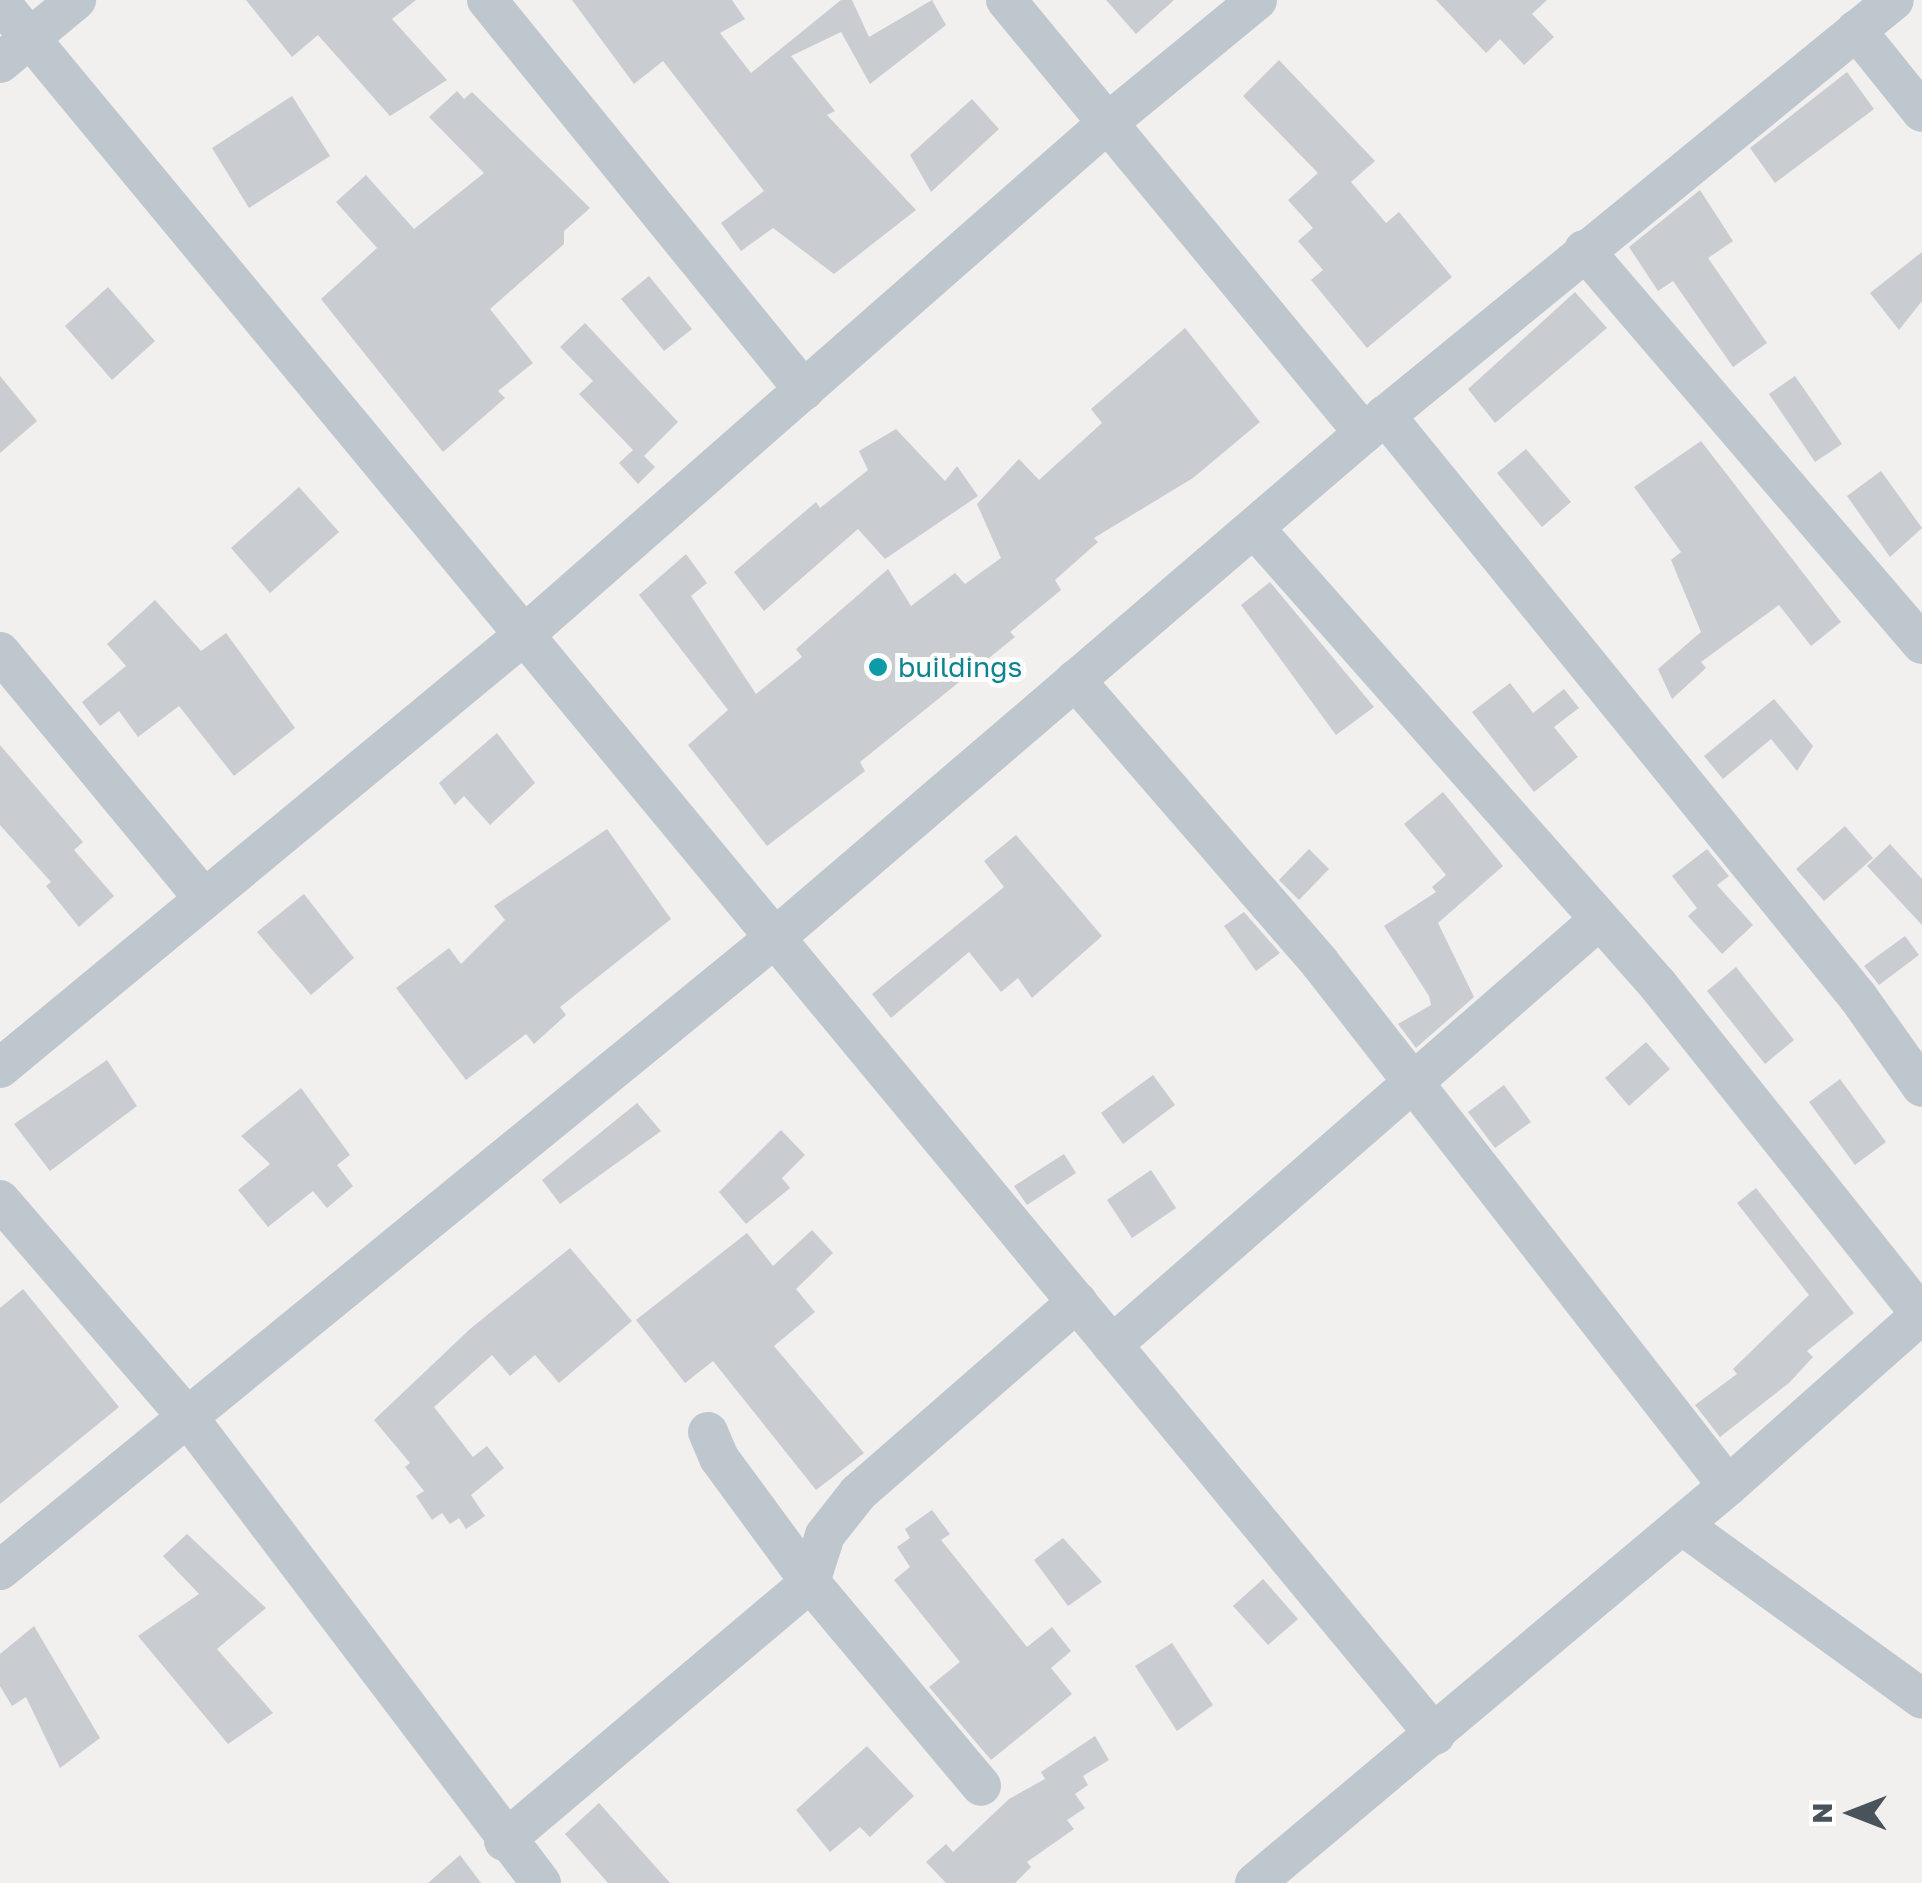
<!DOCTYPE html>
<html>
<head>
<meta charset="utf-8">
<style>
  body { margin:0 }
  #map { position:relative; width:1922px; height:1883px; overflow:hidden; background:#f2efef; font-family:"Golos Text",sans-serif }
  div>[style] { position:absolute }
  .building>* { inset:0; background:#c9ccd1 }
  .minor>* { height:40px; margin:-20px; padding:0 20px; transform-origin:20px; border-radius:20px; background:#bec7cd }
  .dots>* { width:28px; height:28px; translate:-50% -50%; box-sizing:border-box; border:5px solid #fff; border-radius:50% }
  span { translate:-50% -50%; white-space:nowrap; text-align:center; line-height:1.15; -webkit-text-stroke:10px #fff; paint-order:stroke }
  .culture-label { font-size:28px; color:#0d838f }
  .left { translate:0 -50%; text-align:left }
  .north { position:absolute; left:1802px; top:1763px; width:100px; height:100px; -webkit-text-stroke:8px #fff; paint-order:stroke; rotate:270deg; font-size:28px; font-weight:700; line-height:40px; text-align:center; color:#48535b }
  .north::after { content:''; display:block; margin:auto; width:35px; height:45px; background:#48535b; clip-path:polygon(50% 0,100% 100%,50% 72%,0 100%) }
</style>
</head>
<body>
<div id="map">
  <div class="building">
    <i style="clip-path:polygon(246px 0,416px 0,392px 19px,447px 80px,390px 116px,318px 35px,292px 57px)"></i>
    <i style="clip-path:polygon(572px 0,732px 0,745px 19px,720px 33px,751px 73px,841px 0,852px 0,869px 37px,932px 0,946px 25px,870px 84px,841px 32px,791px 56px,835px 111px,827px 115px,916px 210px,834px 274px,773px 228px,741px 251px,721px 223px,764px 191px,663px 61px,634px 84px)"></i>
    <i style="clip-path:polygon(1106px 0,1174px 0,1136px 34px)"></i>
    <i style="clip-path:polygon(1436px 0,1547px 0,1532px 14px,1554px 37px,1524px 65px,1500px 39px,1486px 53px)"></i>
    <i style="clip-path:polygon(1279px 60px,1375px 161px,1351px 182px,1386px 223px,1399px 212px,1452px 277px,1367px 348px,1311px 280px,1323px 270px,1298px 241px,1313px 228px,1288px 200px,1318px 173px,1243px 96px)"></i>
    <i style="clip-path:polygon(1847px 72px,1874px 109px,1775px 183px,1750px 148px)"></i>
    <i style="clip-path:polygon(457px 91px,464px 99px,472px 92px,590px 208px,564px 231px,564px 244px,490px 309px,533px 363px,498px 391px,505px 398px,443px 452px,321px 299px,377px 248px,336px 202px,366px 175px,414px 229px,484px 173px,429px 117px)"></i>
    <i style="clip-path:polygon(292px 96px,330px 156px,249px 208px,212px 148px)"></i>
    <i style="clip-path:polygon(972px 99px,999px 129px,931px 192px,910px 155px)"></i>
    <i style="clip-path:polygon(1700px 190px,1733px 241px,1708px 258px,1767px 343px,1733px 367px,1673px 281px,1658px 291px,1629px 247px)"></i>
    <i style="clip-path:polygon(1922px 252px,1922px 301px,1899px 330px,1870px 293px)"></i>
    <i style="clip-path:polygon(649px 276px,692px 329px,664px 351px,621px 299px)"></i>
    <i style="clip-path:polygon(108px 287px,155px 341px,112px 380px,65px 326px)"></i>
    <i style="clip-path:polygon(1575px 292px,1607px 328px,1495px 423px,1468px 389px)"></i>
    <i style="clip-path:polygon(585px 323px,678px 422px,644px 456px,655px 467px,638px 484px,619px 463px,633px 450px,579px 394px,593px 381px,560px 347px)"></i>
    <i style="clip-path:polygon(1185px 328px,1260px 422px,1193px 478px,1094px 538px,1098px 542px,1055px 580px,1061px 590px,1010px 632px,1015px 637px,860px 762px,865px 771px,767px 846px,688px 745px,728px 710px,639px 595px,686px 554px,707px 583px,691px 596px,756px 694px,802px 657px,796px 649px,888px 569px,911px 606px,955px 573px,965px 584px,1001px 558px,977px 504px,1019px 459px,1039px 480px,1102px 423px,1091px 409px)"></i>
    <i style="clip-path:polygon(0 376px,37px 421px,0 453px)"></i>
    <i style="clip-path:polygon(1795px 376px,1842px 444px,1815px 462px,1769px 394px)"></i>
    <i style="clip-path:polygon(896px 429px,945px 481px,957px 466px,978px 496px,885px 559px,858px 529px,764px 611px,734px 572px,816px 502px,820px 508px,868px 470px,859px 451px)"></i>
    <i style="clip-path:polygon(1701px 441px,1841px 622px,1811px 646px,1779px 605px,1701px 662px,1706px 668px,1672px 699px,1658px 669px,1701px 632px,1671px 560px,1681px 552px,1634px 487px)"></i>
    <i style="clip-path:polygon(1526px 449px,1571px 502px,1542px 527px,1497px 473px)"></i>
    <i style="clip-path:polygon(1881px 471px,1922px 528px,1890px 557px,1847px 496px)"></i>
    <i style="clip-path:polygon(299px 487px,339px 532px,270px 593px,231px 548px)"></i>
    <i style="clip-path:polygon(1270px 582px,1374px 707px,1336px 735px,1241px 605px)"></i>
    <i style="clip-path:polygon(155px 600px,201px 651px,226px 633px,295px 728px,234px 776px,179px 706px,138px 737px,119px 711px,100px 726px,82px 702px,126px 666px,107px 644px)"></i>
    <i style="clip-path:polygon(1510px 683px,1533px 713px,1564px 689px,1579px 708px,1554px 727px,1578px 757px,1534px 792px,1472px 712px)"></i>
    <i style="clip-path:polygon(1774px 699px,1813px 746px,1797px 771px,1771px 739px,1723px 779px,1704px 756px)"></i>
    <i style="clip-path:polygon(497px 733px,535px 783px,490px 825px,464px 796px,455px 805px,439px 783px)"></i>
    <i style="clip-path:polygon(0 745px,83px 842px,74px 850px,114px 896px,79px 927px,46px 886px,51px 882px,0 825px)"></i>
    <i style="clip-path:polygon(1443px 792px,1503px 866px,1438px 923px,1474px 997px,1416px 1048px,1398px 1024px,1431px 1005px,1429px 996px,1384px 926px,1436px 892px,1432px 887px,1446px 875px,1404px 824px)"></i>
    <i style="clip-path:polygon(1845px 826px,1873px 858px,1824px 901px,1796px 869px)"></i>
    <i style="clip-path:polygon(607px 829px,671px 919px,560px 1007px,566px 1015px,534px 1044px,526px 1034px,466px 1080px,396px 988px,449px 948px,461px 964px,505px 920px,494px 906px)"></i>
    <i style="clip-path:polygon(1016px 835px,1102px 936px,1032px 998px,1018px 978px,1001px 992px,969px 952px,891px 1018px,872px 994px,1004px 887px,984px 861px)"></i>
    <i style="clip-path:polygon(1890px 844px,1922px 879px,1922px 925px,1867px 866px)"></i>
    <i style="clip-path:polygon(1309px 849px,1329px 869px,1299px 900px,1279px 880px)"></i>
    <i style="clip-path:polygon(1707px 849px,1729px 876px,1717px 885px,1753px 925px,1722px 954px,1688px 916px,1697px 908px,1672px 876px)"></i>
    <i style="clip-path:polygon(304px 894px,354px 958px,311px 995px,257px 932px)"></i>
    <i style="clip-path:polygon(1244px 912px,1280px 953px,1256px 971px,1224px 926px)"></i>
    <i style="clip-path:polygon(1905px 936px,1919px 955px,1879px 985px,1864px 966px)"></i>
    <i style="clip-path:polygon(1736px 967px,1794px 1040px,1765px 1064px,1707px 991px)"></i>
    <i style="clip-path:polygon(1646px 1042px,1670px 1069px,1629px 1106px,1605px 1078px)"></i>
    <i style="clip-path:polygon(107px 1060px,137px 1106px,50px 1171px,14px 1124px)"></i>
    <i style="clip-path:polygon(1153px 1075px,1175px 1105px,1123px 1144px,1101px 1113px)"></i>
    <i style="clip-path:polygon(1840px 1079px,1886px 1142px,1855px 1165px,1809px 1102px)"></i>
    <i style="clip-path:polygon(1504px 1085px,1531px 1122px,1495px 1148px,1468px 1112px)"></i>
    <i style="clip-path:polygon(301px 1088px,350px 1155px,337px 1165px,353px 1186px,327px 1208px,313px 1191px,268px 1227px,238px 1190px,270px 1164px,241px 1136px)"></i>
    <i style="clip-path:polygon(637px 1103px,661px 1131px,560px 1204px,542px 1180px)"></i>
    <i style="clip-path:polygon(781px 1130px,805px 1155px,782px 1178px,790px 1188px,746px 1224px,719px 1192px)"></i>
    <i style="clip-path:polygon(1064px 1154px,1076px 1173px,1027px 1205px,1014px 1186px)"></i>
    <i style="clip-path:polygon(1151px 1170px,1176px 1208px,1132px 1238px,1107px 1200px)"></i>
    <i style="clip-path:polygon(1756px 1188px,1854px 1313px,1807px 1351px,1813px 1357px,1789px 1383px,1720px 1437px,1695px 1405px,1737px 1374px,1733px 1369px,1809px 1295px,1737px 1203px)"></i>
    <i style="clip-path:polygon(812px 1230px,833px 1253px,796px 1289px,815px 1312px,774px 1346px,864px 1453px,816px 1490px,713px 1361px,685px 1383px,636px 1320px,747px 1233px,773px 1266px)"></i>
    <i style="clip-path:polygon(570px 1248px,632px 1321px,559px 1383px,535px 1355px,510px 1376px,492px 1355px,434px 1407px,473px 1457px,487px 1446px,504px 1468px,471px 1495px,485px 1516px,466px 1529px,459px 1518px,450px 1524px,442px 1513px,432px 1520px,416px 1496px,424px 1491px,405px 1467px,410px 1463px,374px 1420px,470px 1329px)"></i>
    <i style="clip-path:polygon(23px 1289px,119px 1407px,0 1504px,0 1308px)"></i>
    <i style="clip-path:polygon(932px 1510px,950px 1534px,941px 1540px,1027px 1647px,1052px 1627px,1071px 1651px,1051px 1668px,1072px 1694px,991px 1760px,929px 1687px,960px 1662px,894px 1580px,910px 1567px,897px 1547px,910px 1538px,905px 1529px)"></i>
    <i style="clip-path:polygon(187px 1534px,266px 1608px,217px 1649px,273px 1713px,228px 1744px,138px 1636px,199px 1594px,163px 1556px)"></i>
    <i style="clip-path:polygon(1063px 1538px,1102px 1582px,1068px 1606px,1034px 1560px)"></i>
    <i style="clip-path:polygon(1263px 1579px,1298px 1619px,1268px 1645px,1233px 1606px)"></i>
    <i style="clip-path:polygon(34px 1626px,100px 1738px,60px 1768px,26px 1697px,12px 1706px,0 1686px,0 1654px)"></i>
    <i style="clip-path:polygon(1172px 1643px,1213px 1705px,1177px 1731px,1135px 1666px)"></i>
    <i style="clip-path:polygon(1095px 1736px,1109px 1760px,1083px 1776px,1088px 1785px,1075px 1794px,1085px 1808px,1067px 1820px,1074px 1829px,1027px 1862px,1031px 1867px,1015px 1883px,946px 1883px,926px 1862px,946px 1844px,953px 1852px,1009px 1799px,1045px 1779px,1041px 1772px)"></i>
    <i style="clip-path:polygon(867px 1746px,914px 1796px,870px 1837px,860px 1827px,830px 1852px,796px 1810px)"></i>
    <i style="clip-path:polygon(599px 1803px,670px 1883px,608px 1883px,565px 1834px)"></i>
    <i style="clip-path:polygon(460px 1855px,481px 1883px,428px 1883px)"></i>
  </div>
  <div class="minor">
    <i style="left:487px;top:0;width:503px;rotate:50.9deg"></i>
    <i style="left:1006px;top:0;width:562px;rotate:50.42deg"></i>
    <i style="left:0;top:2px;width:2250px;rotate:50.37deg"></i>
    <i style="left:1856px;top:30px;width:105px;rotate:51.2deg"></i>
    <i style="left:0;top:63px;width:99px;rotate:-39.7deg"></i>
    <i style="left:1584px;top:250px;width:519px;rotate:49.37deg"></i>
    <i style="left:1385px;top:415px;width:750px;rotate:50.9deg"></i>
    <i style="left:1858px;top:997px;width:110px;rotate:54.6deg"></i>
    <i style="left:1254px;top:528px;width:610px;rotate:48.52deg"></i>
    <i style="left:1658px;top:985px;width:421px;rotate:51.4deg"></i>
    <i style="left:0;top:652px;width:320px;rotate:50.4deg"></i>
    <i style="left:1075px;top:680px;width:374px;rotate:49.1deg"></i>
    <i style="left:1320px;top:963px;width:663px;rotate:52.04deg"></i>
    <i style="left:0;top:1068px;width:680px;rotate:-39.57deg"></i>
    <i style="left:524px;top:635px;width:781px;rotate:-41.26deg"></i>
    <i style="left:1111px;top:120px;width:189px;rotate:-39.4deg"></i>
    <i style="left:0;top:1200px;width:291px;rotate:49.2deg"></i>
    <i style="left:190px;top:1420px;width:581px;rotate:52.83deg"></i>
    <i style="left:1112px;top:1345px;width:646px;rotate:-41.11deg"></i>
    <i style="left:708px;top:1432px;width:28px;rotate:67deg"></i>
    <i style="left:719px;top:1458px;width:154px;rotate:53.7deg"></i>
    <i style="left:810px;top:1582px;width:266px;rotate:50deg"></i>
    <i style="left:1682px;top:1525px;width:296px;rotate:35.9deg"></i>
    <i style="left:0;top:1570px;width:1003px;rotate:-39.21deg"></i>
    <i style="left:777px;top:936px;width:773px;rotate:-40.59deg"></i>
    <i style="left:1364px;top:433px;width:684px;rotate:-39.25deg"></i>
    <i style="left:504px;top:1841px;width:401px;rotate:-40.2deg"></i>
    <i style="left:810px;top:1582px;width:49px;rotate:-72.3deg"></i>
    <i style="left:825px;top:1535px;width:53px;rotate:-51.8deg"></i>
    <i style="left:858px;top:1493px;width:291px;rotate:-41.1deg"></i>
    <i style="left:1255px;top:1883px;width:618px;rotate:-40.01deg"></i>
    <i style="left:1728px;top:1486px;width:259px;rotate:-41.6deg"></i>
  </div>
  <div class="dots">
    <i style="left:878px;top:667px;background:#0f9aa8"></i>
  </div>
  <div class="culture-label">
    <span class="left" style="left:898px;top:667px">buildings</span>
  </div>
  <div class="north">N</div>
</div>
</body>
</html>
